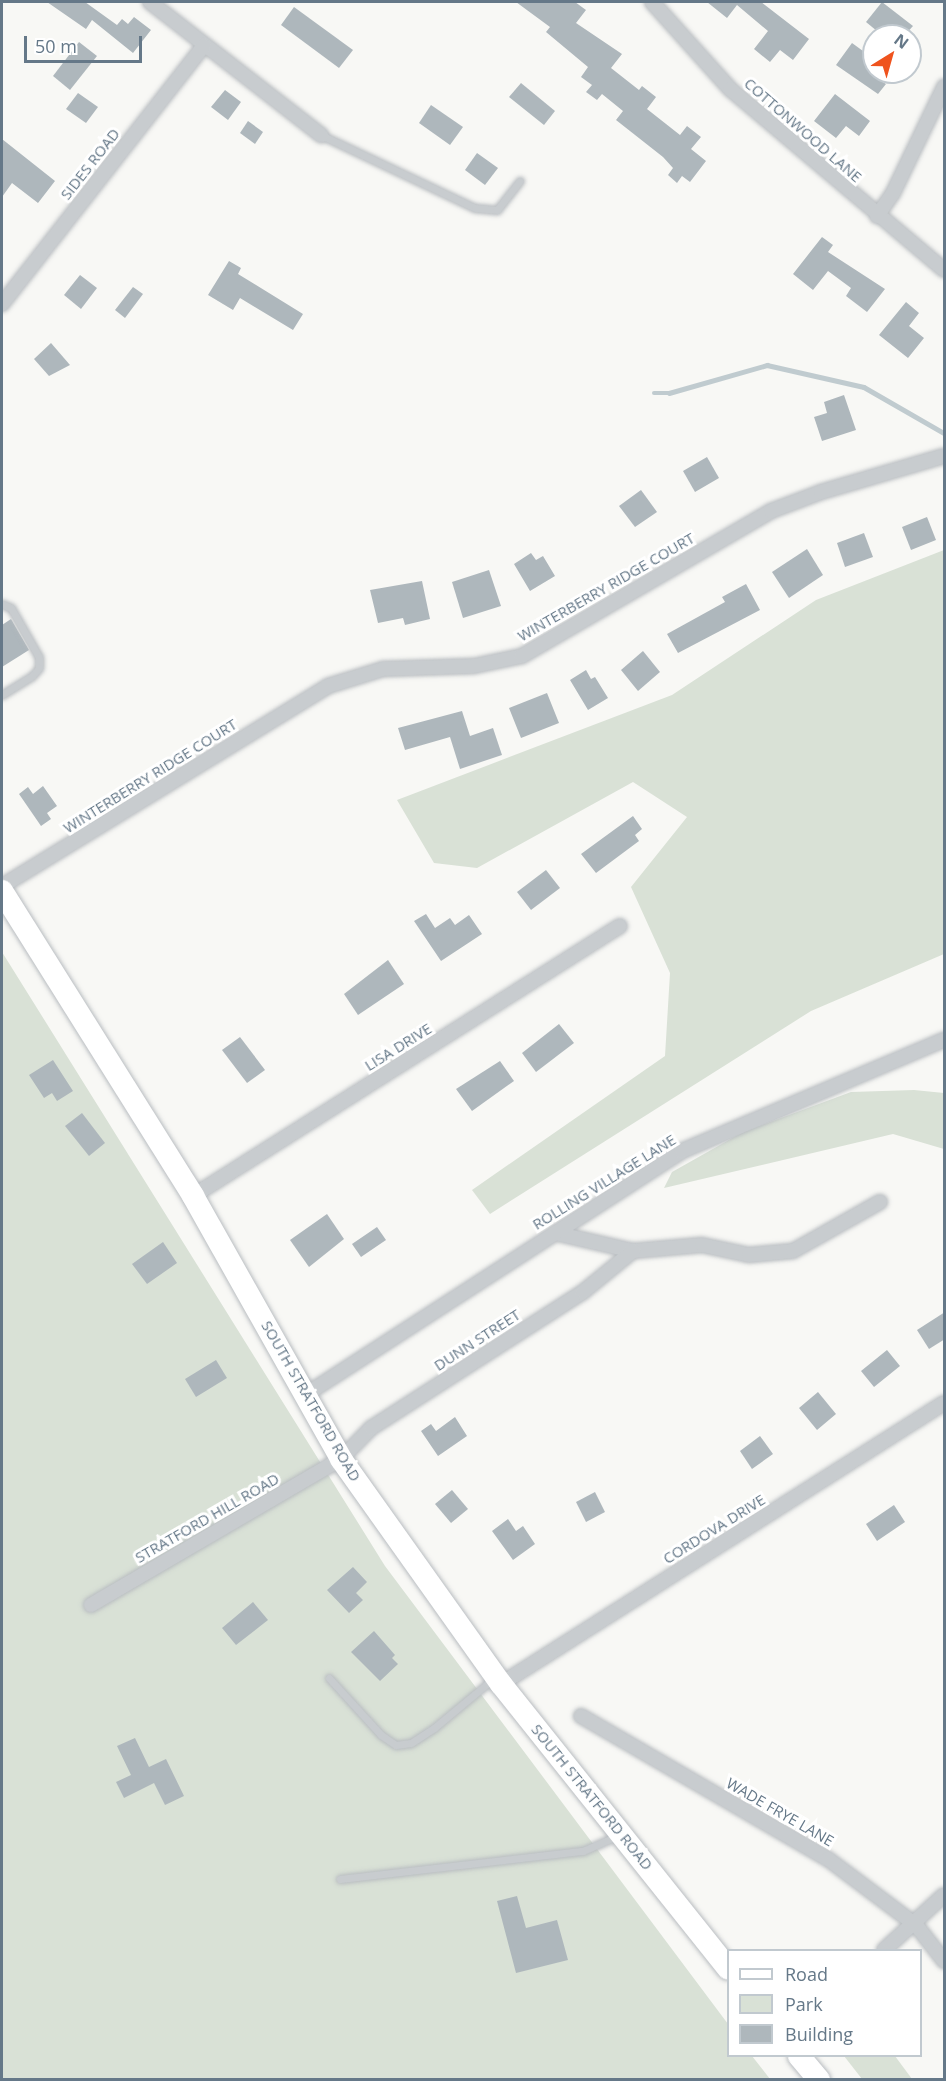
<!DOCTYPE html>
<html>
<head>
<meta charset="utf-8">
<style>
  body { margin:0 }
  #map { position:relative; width:946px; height:2081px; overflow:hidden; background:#f8f8f5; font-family:"Open Sans",sans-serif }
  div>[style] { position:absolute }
  .green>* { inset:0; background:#d9e1d6 }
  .stream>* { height:4.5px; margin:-2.25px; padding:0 2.25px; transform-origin:2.25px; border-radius:2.25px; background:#c0cbcf }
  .building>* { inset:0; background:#aeb7bc }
  .roads { filter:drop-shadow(0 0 2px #b9bdc1) drop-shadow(0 0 2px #b9bdc1) }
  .service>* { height:7px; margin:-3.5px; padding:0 3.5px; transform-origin:3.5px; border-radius:3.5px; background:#c8cccf }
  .minor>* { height:14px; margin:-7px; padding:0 7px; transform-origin:7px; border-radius:7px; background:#c8cccf }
  .primary>* { height:22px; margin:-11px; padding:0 11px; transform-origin:11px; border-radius:11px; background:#fff }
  span { translate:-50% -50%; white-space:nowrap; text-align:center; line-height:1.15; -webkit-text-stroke:6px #fff; paint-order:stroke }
  .street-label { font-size:15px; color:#657888 }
  .frame { position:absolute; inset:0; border:3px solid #657888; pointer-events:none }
  .legend { position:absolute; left:727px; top:1949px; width:195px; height:108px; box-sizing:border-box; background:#fff; border:2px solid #c1c9cf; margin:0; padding:8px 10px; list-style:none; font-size:18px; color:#657888 }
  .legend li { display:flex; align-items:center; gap:12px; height:30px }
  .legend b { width:30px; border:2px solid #c1c9cf }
  .north { position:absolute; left:862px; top:24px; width:60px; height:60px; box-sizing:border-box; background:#fff; border:2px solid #c1c9cf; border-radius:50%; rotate:37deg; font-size:16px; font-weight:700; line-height:24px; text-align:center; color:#657888 }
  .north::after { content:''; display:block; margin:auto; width:21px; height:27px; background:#ef531e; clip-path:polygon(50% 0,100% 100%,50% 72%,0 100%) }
  .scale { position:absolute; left:24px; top:36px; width:118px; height:27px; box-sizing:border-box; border:3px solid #657888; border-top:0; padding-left:8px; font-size:18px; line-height:21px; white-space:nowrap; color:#657888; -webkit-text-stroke:4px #fff; paint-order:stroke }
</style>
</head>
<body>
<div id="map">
  <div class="green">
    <i style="clip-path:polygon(944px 550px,944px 954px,811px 1011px,490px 1214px,472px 1190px,665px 1056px,670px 973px,631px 887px,687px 817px,633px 782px,477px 868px,434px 863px,397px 800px,672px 695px,816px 600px)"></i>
    <i style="clip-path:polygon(2px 952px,385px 1566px,728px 2024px,728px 2056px,752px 2056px,770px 2079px,2px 2079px)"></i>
    <i style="clip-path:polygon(914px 1090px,944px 1093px,944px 1149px,893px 1134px,664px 1188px,672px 1172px,743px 1132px,851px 1092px)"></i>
    <i style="clip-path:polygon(844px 2056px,895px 2056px,912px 2079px,862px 2079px)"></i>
  </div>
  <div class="stream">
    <i style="left:654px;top:393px;width:15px"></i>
    <i style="left:669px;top:393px;width:102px;rotate:-15.9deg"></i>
    <i style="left:767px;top:365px;width:99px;rotate:12.8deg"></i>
    <i style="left:864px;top:387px;width:92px;rotate:29.9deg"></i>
  </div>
  <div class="building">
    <i style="clip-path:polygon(47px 2px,85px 2px,117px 25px,122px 19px,128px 24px,134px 17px,151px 30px,133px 53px,92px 20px,86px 29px)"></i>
    <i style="clip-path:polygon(516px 2px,575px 2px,586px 10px,576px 23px,622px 54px,611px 68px,639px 90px,642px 86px,656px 97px,647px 109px,680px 135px,687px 126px,701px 137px,691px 149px,706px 161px,690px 182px,682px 176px,677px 183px,668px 175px,673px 168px,663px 157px,616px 120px,623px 111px,602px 94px,597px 100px,586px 92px,592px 85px,581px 77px,588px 67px,546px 32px,550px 27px)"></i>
    <i style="clip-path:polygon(707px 2px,761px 2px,809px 39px,793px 60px,780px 50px,770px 62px,754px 49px,768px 31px,737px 5px,727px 18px)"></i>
    <i style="clip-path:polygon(882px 2px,913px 26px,904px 36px,883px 36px,866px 22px)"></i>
    <i style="clip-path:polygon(294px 7px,353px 50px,339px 68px,281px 25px)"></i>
    <i style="clip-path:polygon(79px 42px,97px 56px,70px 90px,53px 76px)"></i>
    <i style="clip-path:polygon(852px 43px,874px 59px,874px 72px,883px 72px,878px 79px,886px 84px,878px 94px,836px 65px)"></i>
    <i style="clip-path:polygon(521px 83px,555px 111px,544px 125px,509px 97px)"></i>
    <i style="clip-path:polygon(225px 90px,241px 102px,228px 120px,211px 107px)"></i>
    <i style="clip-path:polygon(78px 93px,98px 107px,86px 123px,66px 109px)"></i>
    <i style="clip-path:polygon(835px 94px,870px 121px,859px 136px,846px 126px,836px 138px,814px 121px)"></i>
    <i style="clip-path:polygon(431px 105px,463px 127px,450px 145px,419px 123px)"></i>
    <i style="clip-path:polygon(248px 121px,263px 132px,255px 144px,240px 133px)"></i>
    <i style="clip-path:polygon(2px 139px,55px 181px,38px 203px,12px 183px,2px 197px)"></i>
    <i style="clip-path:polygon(477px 153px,498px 168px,485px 185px,465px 170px)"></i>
    <i style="clip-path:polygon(822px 237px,833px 245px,828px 252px,885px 289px,867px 312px,846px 296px,851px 288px,828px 271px,813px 290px,793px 274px)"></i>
    <i style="clip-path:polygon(229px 261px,241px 268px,238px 274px,303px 314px,293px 330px,240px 298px,233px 310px,208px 295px)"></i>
    <i style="clip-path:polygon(80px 275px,97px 288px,81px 309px,64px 295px)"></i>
    <i style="clip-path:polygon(133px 287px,143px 294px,125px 318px,115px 310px)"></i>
    <i style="clip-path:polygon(906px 302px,919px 313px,909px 326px,924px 338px,908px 358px,879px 335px)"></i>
    <i style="clip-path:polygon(51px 343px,70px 365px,49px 376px,34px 359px)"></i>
    <i style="clip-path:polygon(844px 395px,856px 430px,822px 441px,814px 417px,827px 413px,824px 402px)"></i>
    <i style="clip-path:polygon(707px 457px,719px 478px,695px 492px,683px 471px)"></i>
    <i style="clip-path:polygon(641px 490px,657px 512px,635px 527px,619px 506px)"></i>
    <i style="clip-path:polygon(927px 517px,936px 540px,911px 550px,902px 527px)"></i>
    <i style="clip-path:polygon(864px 533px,873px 557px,845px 567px,837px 543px)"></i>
    <i style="clip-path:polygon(807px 549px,823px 575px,789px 598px,772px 572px)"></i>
    <i style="clip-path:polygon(531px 553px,536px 560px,543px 556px,555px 576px,530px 591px,514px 564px)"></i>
    <i style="clip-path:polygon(489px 570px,501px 606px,463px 618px,452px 582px)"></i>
    <i style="clip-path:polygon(422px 581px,430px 619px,405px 625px,403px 618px,378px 623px,370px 590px)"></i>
    <i style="clip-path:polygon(746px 584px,760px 610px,678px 653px,667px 634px,725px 602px,722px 597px)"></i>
    <i style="clip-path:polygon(11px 619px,29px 650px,2px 667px,2px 625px)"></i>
    <i style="clip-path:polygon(643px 651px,660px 672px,638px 691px,621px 670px)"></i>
    <i style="clip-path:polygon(586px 670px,591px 679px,595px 677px,608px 698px,588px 710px,570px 680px)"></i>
    <i style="clip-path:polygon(547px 693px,559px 723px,521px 738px,509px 708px)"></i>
    <i style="clip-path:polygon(462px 711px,470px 736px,493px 728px,502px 755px,460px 769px,450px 737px,405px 750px,398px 728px)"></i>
    <i style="clip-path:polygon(43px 786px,57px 806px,47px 813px,51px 819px,41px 826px,19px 794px,28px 787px,33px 794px)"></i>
    <i style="clip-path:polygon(633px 816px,642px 829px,635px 835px,639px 841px,596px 873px,581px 854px)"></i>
    <i style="clip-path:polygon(546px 870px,560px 888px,531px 910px,517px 892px)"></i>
    <i style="clip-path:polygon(426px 914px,435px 928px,450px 918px,455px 925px,469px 915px,482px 934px,441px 961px,414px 921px)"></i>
    <i style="clip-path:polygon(388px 960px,404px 984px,358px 1015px,344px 994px)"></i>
    <i style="clip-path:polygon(559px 1024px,574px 1043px,536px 1072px,522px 1053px)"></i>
    <i style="clip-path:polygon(240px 1037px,265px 1070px,247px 1083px,222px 1050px)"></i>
    <i style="clip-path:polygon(53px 1060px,73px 1091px,57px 1101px,52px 1093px,44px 1098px,29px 1075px)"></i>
    <i style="clip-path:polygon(500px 1061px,514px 1081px,472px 1111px,456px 1089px)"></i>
    <i style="clip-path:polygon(82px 1113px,105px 1143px,89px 1156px,65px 1126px)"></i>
    <i style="clip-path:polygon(327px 1214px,344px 1239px,309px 1267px,290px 1240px)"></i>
    <i style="clip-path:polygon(377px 1227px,386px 1240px,361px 1257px,352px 1244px)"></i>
    <i style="clip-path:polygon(163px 1242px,177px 1263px,147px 1284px,132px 1264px)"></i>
    <i style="clip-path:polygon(945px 1312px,945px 1339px,929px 1349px,917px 1330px)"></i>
    <i style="clip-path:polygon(887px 1350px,900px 1366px,874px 1387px,861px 1371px)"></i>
    <i style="clip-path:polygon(216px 1360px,227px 1378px,196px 1397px,185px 1379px)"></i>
    <i style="clip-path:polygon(818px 1392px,836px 1414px,817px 1430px,799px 1408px)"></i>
    <i style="clip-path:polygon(455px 1417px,467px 1436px,438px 1456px,421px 1431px,431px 1424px,436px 1431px)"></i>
    <i style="clip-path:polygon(760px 1436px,773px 1454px,752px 1469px,740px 1451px)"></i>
    <i style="clip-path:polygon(452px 1490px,468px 1509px,451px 1523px,435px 1504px)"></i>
    <i style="clip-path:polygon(595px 1492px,605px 1512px,586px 1522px,576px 1502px)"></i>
    <i style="clip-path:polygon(894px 1505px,905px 1522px,877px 1541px,866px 1524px)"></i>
    <i style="clip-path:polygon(508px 1519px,516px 1531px,523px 1526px,535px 1544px,513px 1560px,492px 1531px)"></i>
    <i style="clip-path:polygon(353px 1567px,367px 1582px,356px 1593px,363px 1600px,349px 1613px,327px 1590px)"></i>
    <i style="clip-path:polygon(253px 1602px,268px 1620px,236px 1645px,222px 1628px)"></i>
    <i style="clip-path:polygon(374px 1631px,395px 1655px,392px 1658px,398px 1664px,380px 1681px,351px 1652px)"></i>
    <i style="clip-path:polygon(135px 1738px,149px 1767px,166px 1759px,184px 1796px,165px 1805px,154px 1783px,124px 1798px,116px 1782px,131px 1775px,117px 1746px)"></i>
    <i style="clip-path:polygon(517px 1896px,526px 1928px,557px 1920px,568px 1960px,516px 1973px,497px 1901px)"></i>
  </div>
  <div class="roads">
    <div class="service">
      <i style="left:321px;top:135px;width:170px;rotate:25.4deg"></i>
      <i style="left:475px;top:208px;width:22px;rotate:5deg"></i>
      <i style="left:497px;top:210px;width:37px;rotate:-52deg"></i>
      <i style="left:2px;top:604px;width:10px;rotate:24deg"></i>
      <i style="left:11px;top:608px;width:56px;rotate:60.3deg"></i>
      <i style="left:39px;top:657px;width:11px;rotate:90deg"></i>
      <i style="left:39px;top:668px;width:11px;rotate:131deg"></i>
      <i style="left:32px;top:676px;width:36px;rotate:148deg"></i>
      <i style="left:329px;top:1678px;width:77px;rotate:47.6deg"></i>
      <i style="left:381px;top:1735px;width:18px;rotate:34deg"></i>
      <i style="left:396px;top:1745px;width:15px;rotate:-8deg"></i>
      <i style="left:411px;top:1743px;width:27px;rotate:-33deg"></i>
      <i style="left:434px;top:1728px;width:78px;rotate:-39.8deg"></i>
      <i style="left:340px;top:1879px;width:245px;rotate:-6.6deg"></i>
      <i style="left:583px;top:1851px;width:36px;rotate:-24deg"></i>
    </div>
    <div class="minor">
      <i style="left:150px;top:2px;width:217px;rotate:37.9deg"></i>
      <i style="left:652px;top:2px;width:117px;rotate:48.1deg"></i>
      <i style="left:730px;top:89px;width:280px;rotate:40.2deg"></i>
      <i style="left:877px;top:216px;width:28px;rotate:-55deg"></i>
      <i style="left:893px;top:193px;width:118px;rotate:-64.3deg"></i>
      <i style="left:2px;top:304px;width:328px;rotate:-52deg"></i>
      <i style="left:2px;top:886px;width:382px;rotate:-31.5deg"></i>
      <i style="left:328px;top:686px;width:58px;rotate:-17.2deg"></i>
      <i style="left:383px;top:669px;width:91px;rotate:-1.9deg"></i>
      <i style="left:474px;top:666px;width:49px;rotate:-11.8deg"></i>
      <i style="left:522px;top:656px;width:288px;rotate:-30.2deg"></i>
      <i style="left:771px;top:511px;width:53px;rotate:-20.8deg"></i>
      <i style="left:821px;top:492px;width:128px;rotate:-16.3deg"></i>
      <i style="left:193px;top:1196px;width:505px;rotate:-32.31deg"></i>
      <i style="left:555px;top:1233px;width:80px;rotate:13deg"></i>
      <i style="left:633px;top:1251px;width:69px;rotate:-5deg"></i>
      <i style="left:702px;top:1245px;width:48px;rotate:12deg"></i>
      <i style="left:749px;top:1255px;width:44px;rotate:-5.2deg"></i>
      <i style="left:793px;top:1251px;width:100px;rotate:-29.4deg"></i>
      <i style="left:305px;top:1395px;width:449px;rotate:-32.9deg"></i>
      <i style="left:682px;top:1151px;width:285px;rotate:-23deg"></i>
      <i style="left:91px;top:1605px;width:290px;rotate:-30.3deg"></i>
      <i style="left:341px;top:1459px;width:43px;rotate:-45.9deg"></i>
      <i style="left:371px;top:1428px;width:252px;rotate:-32.7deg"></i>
      <i style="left:583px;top:1292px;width:65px;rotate:-39.4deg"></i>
      <i style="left:501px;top:1684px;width:525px;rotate:-32.39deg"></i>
      <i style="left:581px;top:1716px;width:285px;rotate:30.1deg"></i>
      <i style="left:828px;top:1859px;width:110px;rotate:36.9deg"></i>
      <i style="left:916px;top:1925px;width:46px;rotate:52.1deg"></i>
      <i style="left:884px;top:1950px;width:81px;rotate:-42.5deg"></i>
    </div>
    <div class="primary">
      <i style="left:2px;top:891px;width:360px;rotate:57.9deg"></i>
      <i style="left:193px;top:1196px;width:302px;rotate:60.6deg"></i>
      <i style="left:341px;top:1459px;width:276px;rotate:54.6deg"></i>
      <i style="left:501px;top:1684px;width:364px;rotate:51.4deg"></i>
      <i style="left:799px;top:2056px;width:31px;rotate:50deg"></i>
    </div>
  </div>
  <div class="street-label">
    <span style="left:803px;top:130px;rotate:41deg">COTTONWOOD LANE</span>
    <span style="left:90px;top:164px;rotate:-52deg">SIDES ROAD</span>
    <span style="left:606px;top:587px;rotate:-30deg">WINTERBERRY RIDGE COURT</span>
    <span style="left:150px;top:776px;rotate:-32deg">WINTERBERRY RIDGE COURT</span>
    <span style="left:398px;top:1047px;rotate:-32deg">LISA DRIVE</span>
    <span style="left:604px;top:1182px;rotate:-32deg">ROLLING VILLAGE LANE</span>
    <span style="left:477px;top:1340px;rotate:-33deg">DUNN STREET</span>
    <span style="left:311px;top:1401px;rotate:60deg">SOUTH STRATFORD ROAD</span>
    <span style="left:207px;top:1518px;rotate:-30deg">STRATFORD HILL ROAD</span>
    <span style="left:714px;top:1529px;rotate:-32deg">CORDOVA DRIVE</span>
    <span style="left:592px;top:1797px;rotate:51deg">SOUTH STRATFORD ROAD</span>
    <span style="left:780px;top:1812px;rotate:30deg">WADE FRYE LANE</span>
  </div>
  <div class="frame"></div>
  <ul class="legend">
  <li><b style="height:8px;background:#fff"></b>Road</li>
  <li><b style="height:16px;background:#d9e1d6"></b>Park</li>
  <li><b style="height:16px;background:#aeb7bc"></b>Building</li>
  </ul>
  <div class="north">N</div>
  <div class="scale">50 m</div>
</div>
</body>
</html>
